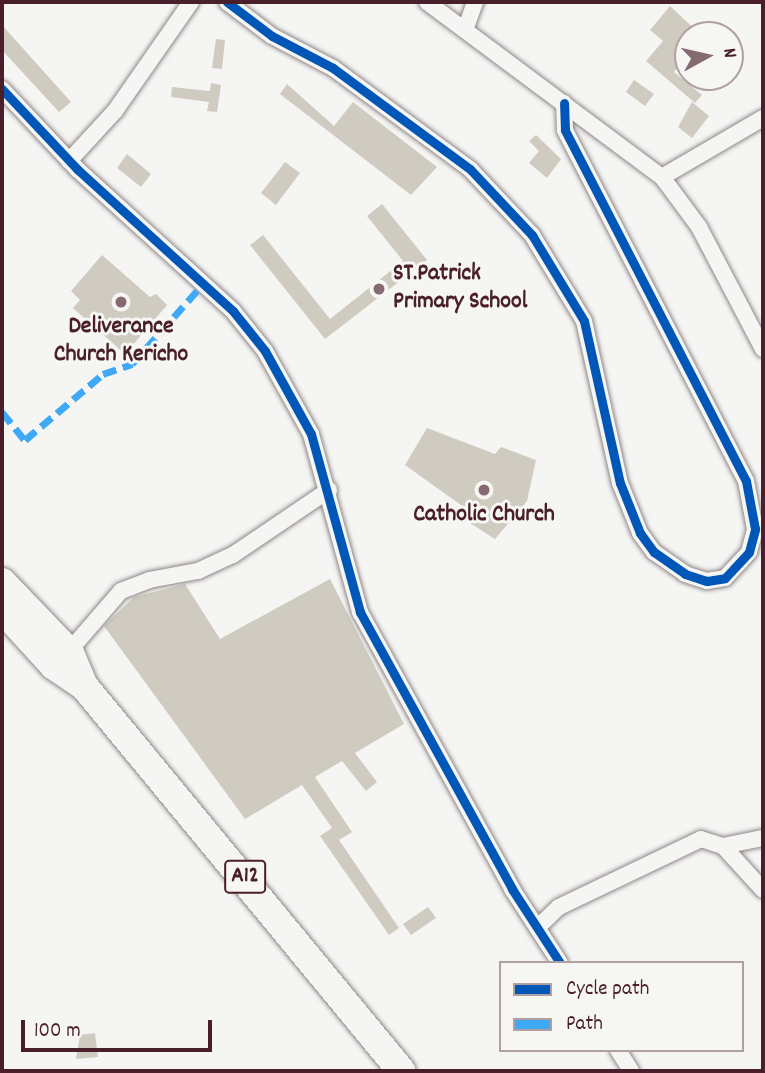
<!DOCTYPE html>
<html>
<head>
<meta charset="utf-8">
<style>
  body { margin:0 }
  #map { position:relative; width:765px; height:1073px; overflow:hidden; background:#f5f5f3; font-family:Dekko,sans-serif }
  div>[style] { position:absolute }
  .building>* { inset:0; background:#d0cbc0 }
  .roads { filter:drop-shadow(0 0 2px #8f8788) drop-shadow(0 0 2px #8f8788) }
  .street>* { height:16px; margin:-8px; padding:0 8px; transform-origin:8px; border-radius:8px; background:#f5f5f3 }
  .highway>* { height:28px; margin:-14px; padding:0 14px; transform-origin:14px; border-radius:14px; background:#f5f5f3 }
  .quiet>* { height:7px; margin-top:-3.5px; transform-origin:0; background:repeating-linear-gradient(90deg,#3fa9f5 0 14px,transparent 0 21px) }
  .cycleway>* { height:9px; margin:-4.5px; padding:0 4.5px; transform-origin:4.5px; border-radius:4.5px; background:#0057b8 }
  .dots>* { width:19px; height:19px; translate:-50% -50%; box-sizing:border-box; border:4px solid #f6f6f2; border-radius:50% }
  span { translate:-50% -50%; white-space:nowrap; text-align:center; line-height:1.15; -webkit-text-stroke:6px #f6f6f2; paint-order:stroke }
  .shield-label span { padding:2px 5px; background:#f6f6f2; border:2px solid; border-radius:5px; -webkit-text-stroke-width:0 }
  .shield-label { font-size:23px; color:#4a1f2b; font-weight:700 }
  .poi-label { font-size:24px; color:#4a1f2b; font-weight:700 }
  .left { translate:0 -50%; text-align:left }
  .frame { position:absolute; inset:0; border:4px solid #4a1f2b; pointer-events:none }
  .legend { position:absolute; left:499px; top:961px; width:245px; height:91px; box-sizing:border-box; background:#f6f6f2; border:2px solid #b1a0a2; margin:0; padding:9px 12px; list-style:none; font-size:21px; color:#4a1f2b }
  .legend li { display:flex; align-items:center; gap:14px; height:35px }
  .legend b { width:35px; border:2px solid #b1a0a2 }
  .north { position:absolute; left:674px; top:21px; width:70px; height:70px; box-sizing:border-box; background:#f6f6f2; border:2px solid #b1a0a2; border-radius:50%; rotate:82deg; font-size:19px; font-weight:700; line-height:28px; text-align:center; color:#4a1f2b }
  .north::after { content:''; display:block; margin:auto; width:24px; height:32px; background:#866a71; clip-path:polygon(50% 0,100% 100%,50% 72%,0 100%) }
  .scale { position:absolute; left:21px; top:1020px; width:191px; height:32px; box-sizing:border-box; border:4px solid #4a1f2b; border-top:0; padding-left:9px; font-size:21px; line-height:24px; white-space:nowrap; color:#4a1f2b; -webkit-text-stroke:5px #f6f6f2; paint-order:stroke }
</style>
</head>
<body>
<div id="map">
  <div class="building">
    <i style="clip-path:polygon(670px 6px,701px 35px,688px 35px,688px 55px,674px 72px,702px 95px,695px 103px,646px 61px,663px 41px,650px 30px)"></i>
    <i style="clip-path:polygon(2px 25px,71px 102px,59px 112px,2px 50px)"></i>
    <i style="clip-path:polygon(216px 39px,225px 40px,222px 69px,212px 68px)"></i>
    <i style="clip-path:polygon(634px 80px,654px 94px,645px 106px,626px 92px)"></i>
    <i style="clip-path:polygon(211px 83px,221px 85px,217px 112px,207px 111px,209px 102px,171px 97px,172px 87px,210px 91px)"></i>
    <i style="clip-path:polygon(287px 84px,334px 126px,353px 102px,437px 167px,411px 195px,280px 94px)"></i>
    <i style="clip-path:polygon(692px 102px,709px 116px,692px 138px,678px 127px)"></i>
    <i style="clip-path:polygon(536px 135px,561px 159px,547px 178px,529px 163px,539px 151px,529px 141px)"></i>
    <i style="clip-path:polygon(127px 154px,151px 174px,141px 187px,117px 168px)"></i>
    <i style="clip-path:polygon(285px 162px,300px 173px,276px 205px,261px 193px)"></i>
    <i style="clip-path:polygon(382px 204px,427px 260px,325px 339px,250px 245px,263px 235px,330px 319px,403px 261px,367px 216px)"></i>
    <i style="clip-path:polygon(102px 255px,150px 297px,156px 294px,167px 305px,125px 354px,73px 308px,80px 300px,71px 291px)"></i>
    <i style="clip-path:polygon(427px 428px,495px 454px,501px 447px,536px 460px,527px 501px,495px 539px,462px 518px,465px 508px,405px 465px)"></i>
    <i style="clip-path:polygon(330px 579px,404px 724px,355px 753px,377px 782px,366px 791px,342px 761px,315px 777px,352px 832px,339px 840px,399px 928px,389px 935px,320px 836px,332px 828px,302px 785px,245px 819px,104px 626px,134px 597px,185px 584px,220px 639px)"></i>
    <i style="clip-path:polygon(428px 907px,436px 918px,411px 935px,403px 924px)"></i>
    <i style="clip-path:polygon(95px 1033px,98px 1057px,76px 1059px,80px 1035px)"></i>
  </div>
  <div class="roads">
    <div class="street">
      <i style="left:227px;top:2px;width:56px;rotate:37.1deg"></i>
      <i style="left:272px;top:36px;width:69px;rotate:27.7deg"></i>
      <i style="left:333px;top:68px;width:170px;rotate:36.4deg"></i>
      <i style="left:470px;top:169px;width:91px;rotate:46.8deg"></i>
      <i style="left:532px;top:235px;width:100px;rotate:58.8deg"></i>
      <i style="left:584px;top:321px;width:166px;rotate:77.5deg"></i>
      <i style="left:620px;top:483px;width:54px;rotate:68.2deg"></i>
      <i style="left:640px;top:533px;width:24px;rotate:54deg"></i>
      <i style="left:654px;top:552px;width:38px;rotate:35deg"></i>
      <i style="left:685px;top:574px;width:23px;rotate:18deg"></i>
      <i style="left:707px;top:581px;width:18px;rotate:-9deg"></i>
      <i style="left:725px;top:578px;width:35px;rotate:-47deg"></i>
      <i style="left:749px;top:552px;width:24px;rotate:-75deg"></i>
      <i style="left:755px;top:529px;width:49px;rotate:-100.6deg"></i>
      <i style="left:746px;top:481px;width:395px;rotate:-117.3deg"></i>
      <i style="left:565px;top:130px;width:27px;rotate:-92deg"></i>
      <i style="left:427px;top:2px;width:293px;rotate:36.7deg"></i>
      <i style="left:662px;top:177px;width:62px;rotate:53.5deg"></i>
      <i style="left:699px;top:227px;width:138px;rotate:62.3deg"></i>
      <i style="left:465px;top:30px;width:30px;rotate:-70deg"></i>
      <i style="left:2px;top:89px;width:110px;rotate:46.8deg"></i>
      <i style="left:77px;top:169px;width:211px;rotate:42.3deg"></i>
      <i style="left:233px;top:311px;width:51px;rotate:51.3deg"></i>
      <i style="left:265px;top:351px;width:95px;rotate:61deg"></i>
      <i style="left:311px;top:434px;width:185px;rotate:74.6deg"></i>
      <i style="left:360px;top:612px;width:316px;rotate:61.2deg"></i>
      <i style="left:512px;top:889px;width:88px;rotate:57deg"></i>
      <i style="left:69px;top:161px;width:68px;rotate:-47.4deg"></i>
      <i style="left:115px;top:111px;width:133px;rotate:-55.1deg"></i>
      <i style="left:662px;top:177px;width:117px;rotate:-30.3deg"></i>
      <i style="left:64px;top:657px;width:87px;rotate:-49.2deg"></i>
      <i style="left:121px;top:591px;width:30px;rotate:-21deg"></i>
      <i style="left:149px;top:580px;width:50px;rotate:-10.4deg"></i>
      <i style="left:198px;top:571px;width:38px;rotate:-25deg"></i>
      <i style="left:233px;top:555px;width:116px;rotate:-34.1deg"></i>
      <i style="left:723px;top:846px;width:41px;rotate:-11.3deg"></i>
      <i style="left:537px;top:928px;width:30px;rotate:-44deg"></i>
      <i style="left:559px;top:907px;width:157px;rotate:-25.6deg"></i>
      <i style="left:701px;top:839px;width:23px;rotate:18deg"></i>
      <i style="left:723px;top:846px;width:59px;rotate:47.7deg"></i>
      <i style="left:618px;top:1050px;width:25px;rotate:58deg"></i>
    </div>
    <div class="highway">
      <i style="left:2px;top:582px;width:98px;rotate:46.2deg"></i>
      <i style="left:70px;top:653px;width:36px;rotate:67deg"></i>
      <i style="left:2px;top:609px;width:77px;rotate:47.6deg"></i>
      <i style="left:54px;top:666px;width:36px;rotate:34deg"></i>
      <i style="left:84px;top:686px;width:499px;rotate:50.5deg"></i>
    </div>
  </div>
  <div class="quiet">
    <i style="left:2px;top:412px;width:36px;rotate:51deg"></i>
    <i style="left:25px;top:440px;width:102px;rotate:-40.2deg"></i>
    <i style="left:103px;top:374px;width:31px;rotate:-19deg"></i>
    <i style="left:132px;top:364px;width:107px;rotate:-48.4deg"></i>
  </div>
  <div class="cycleway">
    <i style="left:227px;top:2px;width:56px;rotate:37.1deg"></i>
    <i style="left:272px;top:36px;width:69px;rotate:27.7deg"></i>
    <i style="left:333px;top:68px;width:170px;rotate:36.4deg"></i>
    <i style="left:470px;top:169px;width:91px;rotate:46.8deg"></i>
    <i style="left:532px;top:235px;width:100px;rotate:58.8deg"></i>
    <i style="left:584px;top:321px;width:166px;rotate:77.5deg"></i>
    <i style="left:620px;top:483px;width:54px;rotate:68.2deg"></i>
    <i style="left:640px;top:533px;width:24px;rotate:54deg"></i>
    <i style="left:654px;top:552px;width:38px;rotate:35deg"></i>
    <i style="left:685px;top:574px;width:23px;rotate:18deg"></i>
    <i style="left:707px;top:581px;width:18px;rotate:-9deg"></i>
    <i style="left:725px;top:578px;width:35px;rotate:-47deg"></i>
    <i style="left:749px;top:552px;width:24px;rotate:-75deg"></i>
    <i style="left:755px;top:529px;width:49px;rotate:-100.6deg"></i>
    <i style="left:746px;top:481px;width:395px;rotate:-117.3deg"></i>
    <i style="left:565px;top:130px;width:27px;rotate:-92deg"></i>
    <i style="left:2px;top:89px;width:110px;rotate:46.8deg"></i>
    <i style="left:77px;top:169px;width:211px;rotate:42.3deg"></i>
    <i style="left:233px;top:311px;width:51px;rotate:51.3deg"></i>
    <i style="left:265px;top:351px;width:95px;rotate:61deg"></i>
    <i style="left:311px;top:434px;width:185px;rotate:74.6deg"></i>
    <i style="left:360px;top:612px;width:316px;rotate:61.2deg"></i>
    <i style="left:512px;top:889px;width:88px;rotate:57deg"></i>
  </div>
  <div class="dots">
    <i style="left:379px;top:289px;background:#866a71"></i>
    <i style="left:121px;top:302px;background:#866a71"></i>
    <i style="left:484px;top:490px;background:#866a71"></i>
  </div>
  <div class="shield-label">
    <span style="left:245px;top:877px">A12</span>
  </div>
  <div class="poi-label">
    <span class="left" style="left:393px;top:289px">ST.Patrick<br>Primary School</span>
    <span style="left:121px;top:342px">Deliverance<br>Church Kericho</span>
    <span style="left:484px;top:516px">Catholic Church</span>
  </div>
  <div class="frame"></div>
  <ul class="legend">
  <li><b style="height:9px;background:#0057b8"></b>Cycle path</li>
  <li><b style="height:9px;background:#3fa9f5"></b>Path</li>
  </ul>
  <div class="north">N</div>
  <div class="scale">100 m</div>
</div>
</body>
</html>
